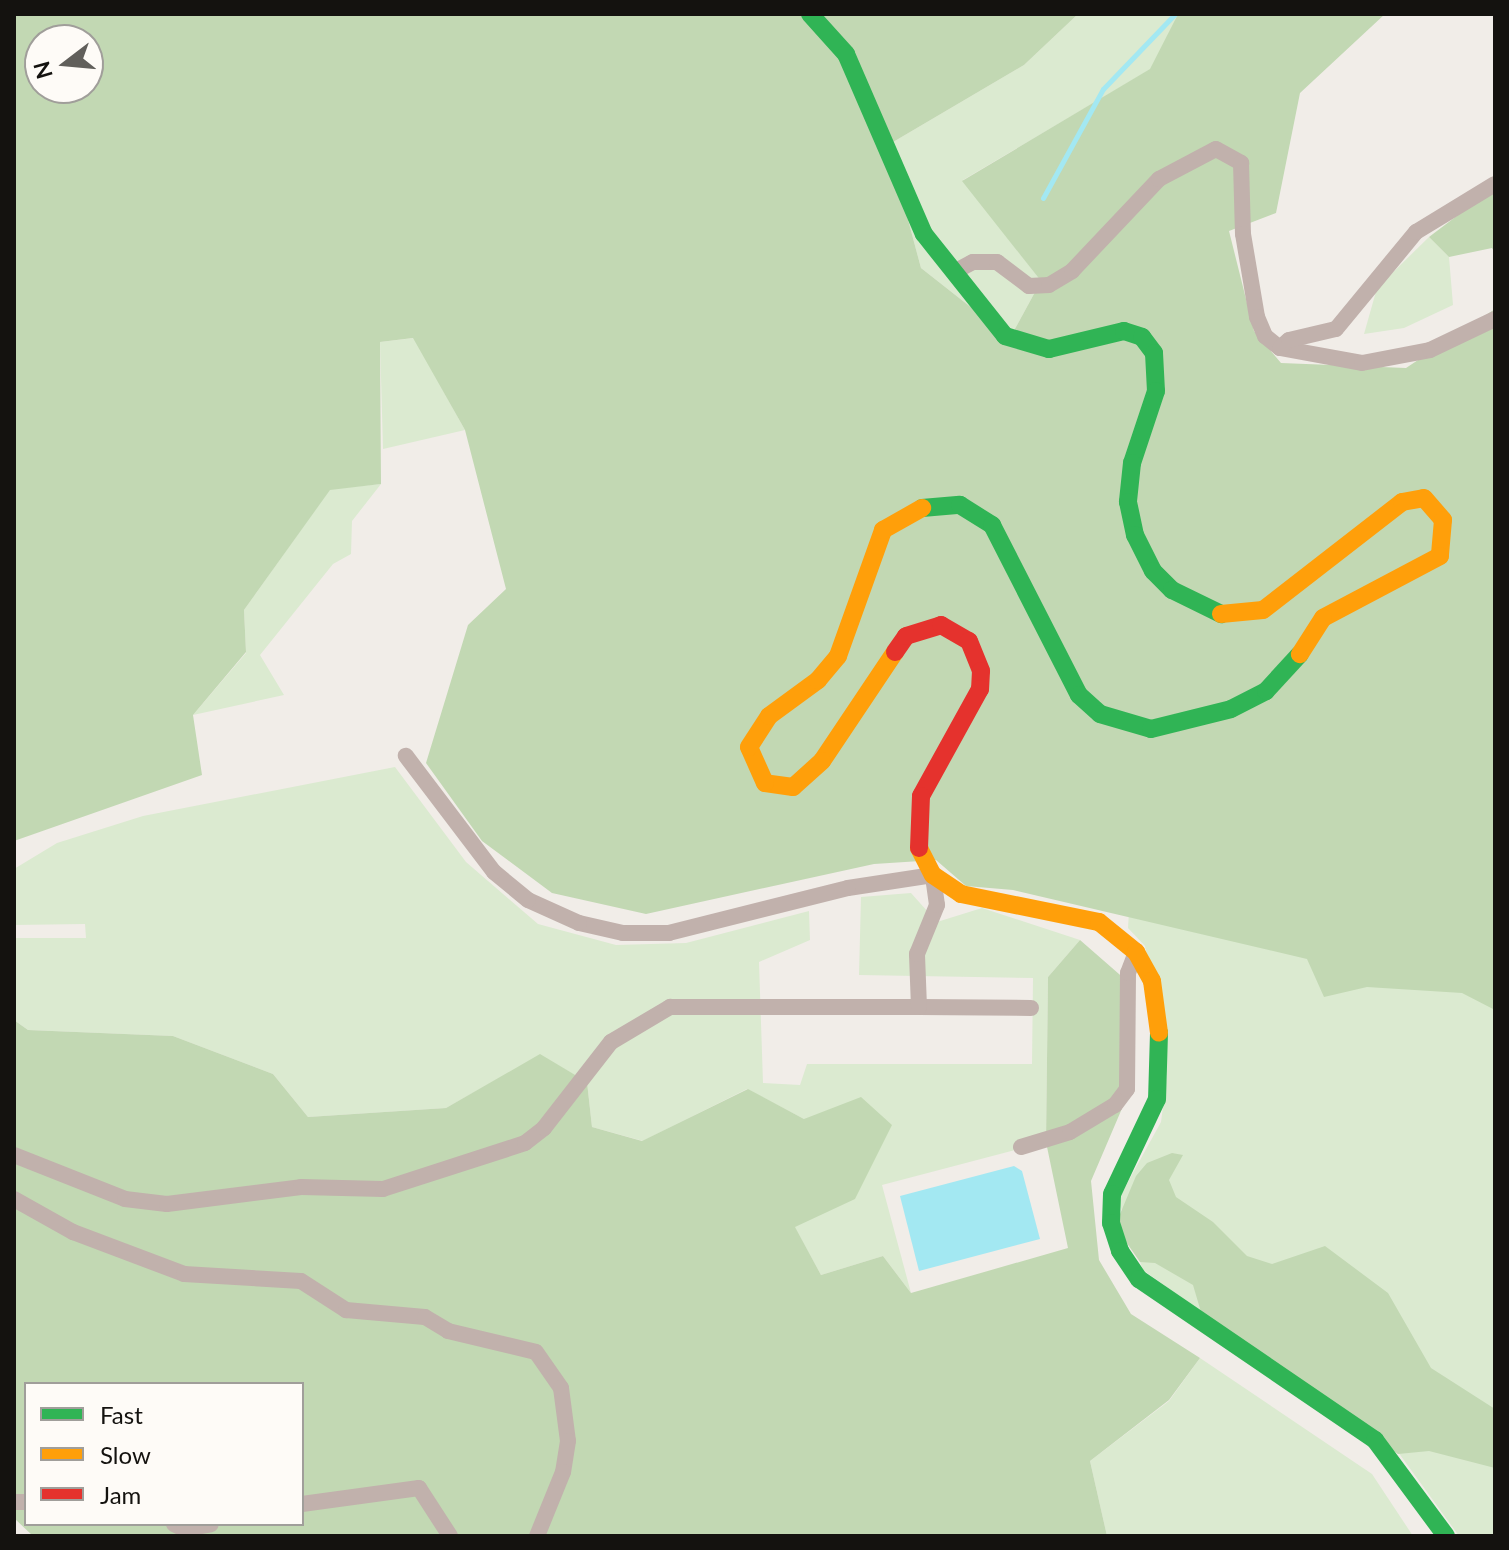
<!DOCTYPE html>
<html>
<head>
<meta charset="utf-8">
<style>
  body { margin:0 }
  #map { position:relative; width:1509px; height:1550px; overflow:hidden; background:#f1ede8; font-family:Lato,sans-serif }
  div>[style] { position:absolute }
  .green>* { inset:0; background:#dbead0 }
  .forest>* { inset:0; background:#c2d8b3 }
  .water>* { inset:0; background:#a3e8f2 }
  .stream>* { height:5px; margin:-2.5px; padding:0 2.5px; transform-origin:2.5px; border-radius:2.5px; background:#a3e8f2 }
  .street>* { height:16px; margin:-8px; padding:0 8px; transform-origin:8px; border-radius:8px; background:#c1b1ac }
  .fast>* { height:18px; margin:-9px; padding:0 9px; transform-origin:9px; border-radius:9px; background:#30b455 }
  .slow>* { height:18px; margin:-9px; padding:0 9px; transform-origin:9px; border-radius:9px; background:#ff9f0a }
  .jam>* { height:18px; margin:-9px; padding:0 9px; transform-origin:9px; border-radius:9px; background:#e5322d }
  span { translate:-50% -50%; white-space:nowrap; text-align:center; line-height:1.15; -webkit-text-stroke:6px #fefbf7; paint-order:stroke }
  .frame { position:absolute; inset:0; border:16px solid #14120f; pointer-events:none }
  .legend { position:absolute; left:24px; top:1382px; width:280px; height:144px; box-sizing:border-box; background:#fefbf7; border:2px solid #a09e9a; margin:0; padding:10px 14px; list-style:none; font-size:24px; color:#14120f }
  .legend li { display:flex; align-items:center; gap:16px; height:40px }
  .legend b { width:40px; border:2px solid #a09e9a }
  .north { position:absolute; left:24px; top:24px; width:80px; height:80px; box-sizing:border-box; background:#fefbf7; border:2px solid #a09e9a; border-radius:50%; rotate:254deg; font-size:22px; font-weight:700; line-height:32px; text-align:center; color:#14120f }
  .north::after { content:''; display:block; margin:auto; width:28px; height:36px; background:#615f5b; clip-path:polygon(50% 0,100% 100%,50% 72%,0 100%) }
</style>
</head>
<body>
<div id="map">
  <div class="green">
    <i style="clip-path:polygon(1078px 14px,1178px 14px,1151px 69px,963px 180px,1041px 281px,1010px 338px,921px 268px,888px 145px,1024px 65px)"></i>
    <i style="clip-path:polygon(1429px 237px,1449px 257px,1453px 305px,1404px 328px,1364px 334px,1377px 288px)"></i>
    <i style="clip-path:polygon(414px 338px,465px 430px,383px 449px,380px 342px)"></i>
    <i style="clip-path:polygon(381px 484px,352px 521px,351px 554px,333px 564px,260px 655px,284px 695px,193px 715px,246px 653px,244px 610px,330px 489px)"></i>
    <i style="clip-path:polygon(395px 767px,466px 862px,538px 924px,616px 945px,686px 943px,809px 911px,810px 940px,759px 962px,763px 1083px,800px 1085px,807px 1064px,1032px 1064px,1033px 978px,859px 975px,861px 897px,911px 893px,937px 922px,982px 908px,1080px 940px,1048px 977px,1046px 1142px,882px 1185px,911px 1293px,883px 1256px,821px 1275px,794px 1226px,804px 1119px,747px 1089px,643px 1141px,592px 1127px,587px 1082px,540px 1055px,446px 1108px,308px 1117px,273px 1074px,173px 1036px,28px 1030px,14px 1020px,14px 938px,86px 938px,85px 924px,14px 925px,14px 869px,57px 843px,143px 816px)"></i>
    <i style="clip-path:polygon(1129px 911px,1495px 971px,1495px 1536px,1459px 1536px,1398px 1452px,1143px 1270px,1118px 1200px,1161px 1122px,1167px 1076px,1145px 946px,1128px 928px)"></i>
    <i style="clip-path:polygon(1200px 1358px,1372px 1474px,1413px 1536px,1107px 1536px,1090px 1461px,1169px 1401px)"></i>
  </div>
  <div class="forest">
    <i style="clip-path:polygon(evenodd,14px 14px,1078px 14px,1024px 65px,888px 145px,921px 268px,1010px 338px,1041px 281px,962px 181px,1150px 69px,1178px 14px,1385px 14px,1300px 93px,1276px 213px,1229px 231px,1254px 331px,1281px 363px,1406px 368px,1495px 309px,1495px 1010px,1462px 993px,1367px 987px,1324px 997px,1307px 959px,1013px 890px,966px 886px,936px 860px,874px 864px,646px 914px,552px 893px,482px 841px,426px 763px,468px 625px,506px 589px,465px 430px,413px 338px,380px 342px,381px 484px,330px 490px,244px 610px,246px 652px,193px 715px,202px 775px,14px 841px,14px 14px,40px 40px,88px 40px,88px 88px,40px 88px,40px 40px)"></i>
    <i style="clip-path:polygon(1495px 187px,1495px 253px,1492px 248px,1449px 257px,1429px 237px)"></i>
    <i style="clip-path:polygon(evenodd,1080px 940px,1127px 981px,1135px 1078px,1091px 1181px,1099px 1260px,1131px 1314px,1200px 1358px,1169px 1400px,1090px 1461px,1107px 1536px,33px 1536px,14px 1518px,14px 1020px,28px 1030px,173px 1036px,273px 1074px,308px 1117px,446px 1108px,540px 1054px,587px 1082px,592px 1127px,642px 1141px,748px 1089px,804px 1119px,861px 1097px,892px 1125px,855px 1199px,795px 1227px,821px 1275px,883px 1256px,911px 1293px,1068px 1248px,1046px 1142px,1048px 977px,1080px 940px,26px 1384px,302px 1384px,302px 1524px,26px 1524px,26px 1384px)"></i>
    <i style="clip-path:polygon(1172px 1153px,1183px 1155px,1169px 1180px,1176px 1197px,1213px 1222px,1247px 1256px,1272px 1264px,1325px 1246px,1388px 1293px,1431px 1368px,1495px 1409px,1495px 1468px,1429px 1451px,1398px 1454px,1201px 1312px,1193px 1285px,1155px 1263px,1140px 1262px,1115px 1226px,1136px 1176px,1147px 1163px)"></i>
  </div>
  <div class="water">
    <i style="clip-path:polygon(1014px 1166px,1022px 1171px,1040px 1239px,919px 1271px,900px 1196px)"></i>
  </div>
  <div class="stream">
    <i style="left:1043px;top:198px;width:124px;rotate:-61.2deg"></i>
    <i style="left:1103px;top:89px;width:104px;rotate:-46.2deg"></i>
  </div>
  <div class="street">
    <i style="left:954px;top:272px;width:21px;rotate:-28deg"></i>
    <i style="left:973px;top:262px;width:24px"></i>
    <i style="left:997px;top:262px;width:40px;rotate:37deg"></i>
    <i style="left:1029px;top:286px;width:20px;rotate:-3deg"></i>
    <i style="left:1049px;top:285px;width:27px;rotate:-31deg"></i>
    <i style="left:1072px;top:271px;width:127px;rotate:-46.6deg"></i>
    <i style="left:1159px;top:179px;width:64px;rotate:-27.8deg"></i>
    <i style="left:1216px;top:149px;width:29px;rotate:29deg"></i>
    <i style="left:1241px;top:163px;width:71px;rotate:88.4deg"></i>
    <i style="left:1243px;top:234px;width:84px;rotate:80.4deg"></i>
    <i style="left:1257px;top:317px;width:21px;rotate:67deg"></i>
    <i style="left:1265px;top:336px;width:19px;rotate:39deg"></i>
    <i style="left:1280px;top:348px;width:83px;rotate:10.4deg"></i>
    <i style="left:1362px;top:363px;width:69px;rotate:-10.8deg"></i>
    <i style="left:1430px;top:350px;width:72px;rotate:-25.5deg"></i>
    <i style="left:1280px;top:348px;width:12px;rotate:-42deg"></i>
    <i style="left:1289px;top:340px;width:48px;rotate:-13.2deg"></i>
    <i style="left:1336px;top:329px;width:126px;rotate:-50.5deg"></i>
    <i style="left:1416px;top:232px;width:92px;rotate:-31.3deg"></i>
    <i style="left:919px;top:1007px;width:112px;rotate:0.5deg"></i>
    <i style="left:1021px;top:1147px;width:51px;rotate:-17deg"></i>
    <i style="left:1070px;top:1132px;width:52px;rotate:-31deg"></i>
    <i style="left:1115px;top:1105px;width:20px;rotate:-53deg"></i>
    <i style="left:1127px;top:1089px;width:116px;rotate:-89.5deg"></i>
    <i style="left:1128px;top:973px;width:22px;rotate:-69deg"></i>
    <i style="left:14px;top:1155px;width:119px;rotate:21.6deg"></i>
    <i style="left:125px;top:1199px;width:42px;rotate:6.8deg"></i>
    <i style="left:167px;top:1204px;width:135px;rotate:-7.2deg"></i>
    <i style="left:301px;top:1187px;width:82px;rotate:1.4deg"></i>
    <i style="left:383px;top:1189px;width:149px;rotate:-17.9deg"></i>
    <i style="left:525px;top:1143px;width:24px;rotate:-38deg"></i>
    <i style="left:544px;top:1128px;width:109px;rotate:-52.1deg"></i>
    <i style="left:611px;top:1042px;width:69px;rotate:-30.7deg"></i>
    <i style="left:670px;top:1007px;width:249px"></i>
    <i style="left:919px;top:1007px;width:53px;rotate:-92.2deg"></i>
    <i style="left:917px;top:954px;width:53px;rotate:-67.8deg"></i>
    <i style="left:937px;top:905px;width:30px;rotate:-98deg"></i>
    <i style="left:933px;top:875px;width:86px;rotate:171.3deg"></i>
    <i style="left:848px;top:888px;width:185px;rotate:165.9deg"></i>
    <i style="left:669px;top:933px;width:46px;rotate:180deg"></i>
    <i style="left:623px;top:933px;width:45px;rotate:-167.2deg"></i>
    <i style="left:579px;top:923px;width:56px;rotate:-155.7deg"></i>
    <i style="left:528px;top:900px;width:44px;rotate:-140.5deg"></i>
    <i style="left:494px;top:872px;width:146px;rotate:-127.2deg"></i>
    <i style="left:14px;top:1199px;width:68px;rotate:29.2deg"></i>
    <i style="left:73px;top:1232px;width:119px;rotate:20.7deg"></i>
    <i style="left:184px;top:1274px;width:117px;rotate:3.4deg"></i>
    <i style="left:301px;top:1281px;width:54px;rotate:32.8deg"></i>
    <i style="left:346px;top:1310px;width:79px;rotate:5.1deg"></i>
    <i style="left:425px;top:1317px;width:27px;rotate:31deg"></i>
    <i style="left:448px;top:1331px;width:90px;rotate:13.4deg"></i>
    <i style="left:536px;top:1352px;width:44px;rotate:55.2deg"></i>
    <i style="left:561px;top:1388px;width:53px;rotate:82.5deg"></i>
    <i style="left:568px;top:1441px;width:31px;rotate:99deg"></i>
    <i style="left:563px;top:1472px;width:69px;rotate:112.1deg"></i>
    <i style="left:14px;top:1502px;width:12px"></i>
    <i style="left:302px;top:1504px;width:118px;rotate:-7.8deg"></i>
    <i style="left:419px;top:1488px;width:57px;rotate:57.1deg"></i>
    <i style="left:174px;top:1524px;width:11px;rotate:27deg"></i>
    <i style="left:184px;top:1529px;width:27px;rotate:-10deg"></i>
  </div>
  <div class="fast">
    <i style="left:810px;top:14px;width:54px;rotate:48deg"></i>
    <i style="left:846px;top:54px;width:196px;rotate:66.6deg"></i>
    <i style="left:924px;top:234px;width:130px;rotate:51.5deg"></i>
    <i style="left:1005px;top:336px;width:46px;rotate:16.5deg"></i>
    <i style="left:1049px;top:349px;width:77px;rotate:-13.5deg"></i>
    <i style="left:1124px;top:331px;width:19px;rotate:18deg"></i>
    <i style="left:1142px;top:337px;width:20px;rotate:53deg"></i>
    <i style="left:1154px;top:353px;width:38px;rotate:87deg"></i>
    <i style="left:1156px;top:391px;width:76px;rotate:108.4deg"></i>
    <i style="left:1132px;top:463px;width:39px;rotate:96deg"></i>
    <i style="left:1128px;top:502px;width:34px;rotate:78deg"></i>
    <i style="left:1135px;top:535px;width:40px;rotate:63.4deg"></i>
    <i style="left:1153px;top:571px;width:27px;rotate:45deg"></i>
    <i style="left:1172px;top:590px;width:55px;rotate:26.1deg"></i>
    <i style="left:922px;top:508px;width:38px;rotate:-5deg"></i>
    <i style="left:960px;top:505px;width:38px;rotate:32deg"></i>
    <i style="left:992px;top:525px;width:191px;rotate:62.9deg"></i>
    <i style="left:1079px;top:695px;width:28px;rotate:42deg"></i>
    <i style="left:1100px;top:714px;width:53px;rotate:16.4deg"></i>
    <i style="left:1151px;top:729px;width:82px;rotate:-14deg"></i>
    <i style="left:1231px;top:709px;width:39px;rotate:-27deg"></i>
    <i style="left:1266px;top:691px;width:50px;rotate:-47.4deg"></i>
    <i style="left:1159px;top:1033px;width:66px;rotate:91.7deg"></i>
    <i style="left:1157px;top:1099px;width:105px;rotate:115.3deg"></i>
    <i style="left:1112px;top:1194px;width:29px;rotate:92deg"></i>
    <i style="left:1111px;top:1223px;width:29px;rotate:72deg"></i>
    <i style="left:1120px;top:1251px;width:34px;rotate:56deg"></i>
    <i style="left:1139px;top:1279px;width:286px;rotate:34.3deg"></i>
    <i style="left:1375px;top:1440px;width:119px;rotate:53.5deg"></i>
  </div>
  <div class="slow">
    <i style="left:1221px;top:614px;width:42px;rotate:-5.4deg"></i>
    <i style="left:1263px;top:610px;width:176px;rotate:-37.8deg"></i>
    <i style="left:1402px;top:502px;width:22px;rotate:-10deg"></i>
    <i style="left:1424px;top:498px;width:29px;rotate:49deg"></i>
    <i style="left:1443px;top:520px;width:36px;rotate:95deg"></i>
    <i style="left:1440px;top:556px;width:132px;rotate:152.1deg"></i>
    <i style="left:1323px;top:618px;width:43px;rotate:122.6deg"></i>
    <i style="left:895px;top:652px;width:131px;rotate:123.8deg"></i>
    <i style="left:822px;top:761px;width:39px;rotate:138deg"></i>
    <i style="left:793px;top:787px;width:28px;rotate:-172deg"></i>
    <i style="left:765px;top:783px;width:39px;rotate:-114deg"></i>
    <i style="left:749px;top:747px;width:37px;rotate:-57deg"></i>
    <i style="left:769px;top:716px;width:61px;rotate:-36.3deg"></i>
    <i style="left:818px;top:680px;width:31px;rotate:-50deg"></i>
    <i style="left:838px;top:656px;width:134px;rotate:-70.3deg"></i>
    <i style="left:883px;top:530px;width:45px;rotate:-29.4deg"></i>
    <i style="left:919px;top:848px;width:30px;rotate:63deg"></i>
    <i style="left:933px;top:875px;width:34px;rotate:34deg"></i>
    <i style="left:961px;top:894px;width:141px;rotate:11.5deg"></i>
    <i style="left:1099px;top:922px;width:48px;rotate:39deg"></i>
    <i style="left:1136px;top:952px;width:33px;rotate:61deg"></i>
    <i style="left:1152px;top:981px;width:52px;rotate:82.3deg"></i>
  </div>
  <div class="jam">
    <i style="left:895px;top:652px;width:19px;rotate:-55deg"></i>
    <i style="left:906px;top:636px;width:37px;rotate:-17deg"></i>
    <i style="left:941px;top:625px;width:32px;rotate:30deg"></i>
    <i style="left:969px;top:641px;width:32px;rotate:68deg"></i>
    <i style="left:981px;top:671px;width:18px;rotate:93deg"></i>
    <i style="left:980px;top:689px;width:122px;rotate:118.9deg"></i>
    <i style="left:921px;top:796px;width:52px;rotate:92.2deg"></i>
  </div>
  <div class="frame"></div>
  <ul class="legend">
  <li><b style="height:10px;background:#30b455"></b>Fast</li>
  <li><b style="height:10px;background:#ff9f0a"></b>Slow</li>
  <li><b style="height:10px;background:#e5322d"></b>Jam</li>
  </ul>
  <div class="north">N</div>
</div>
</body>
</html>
